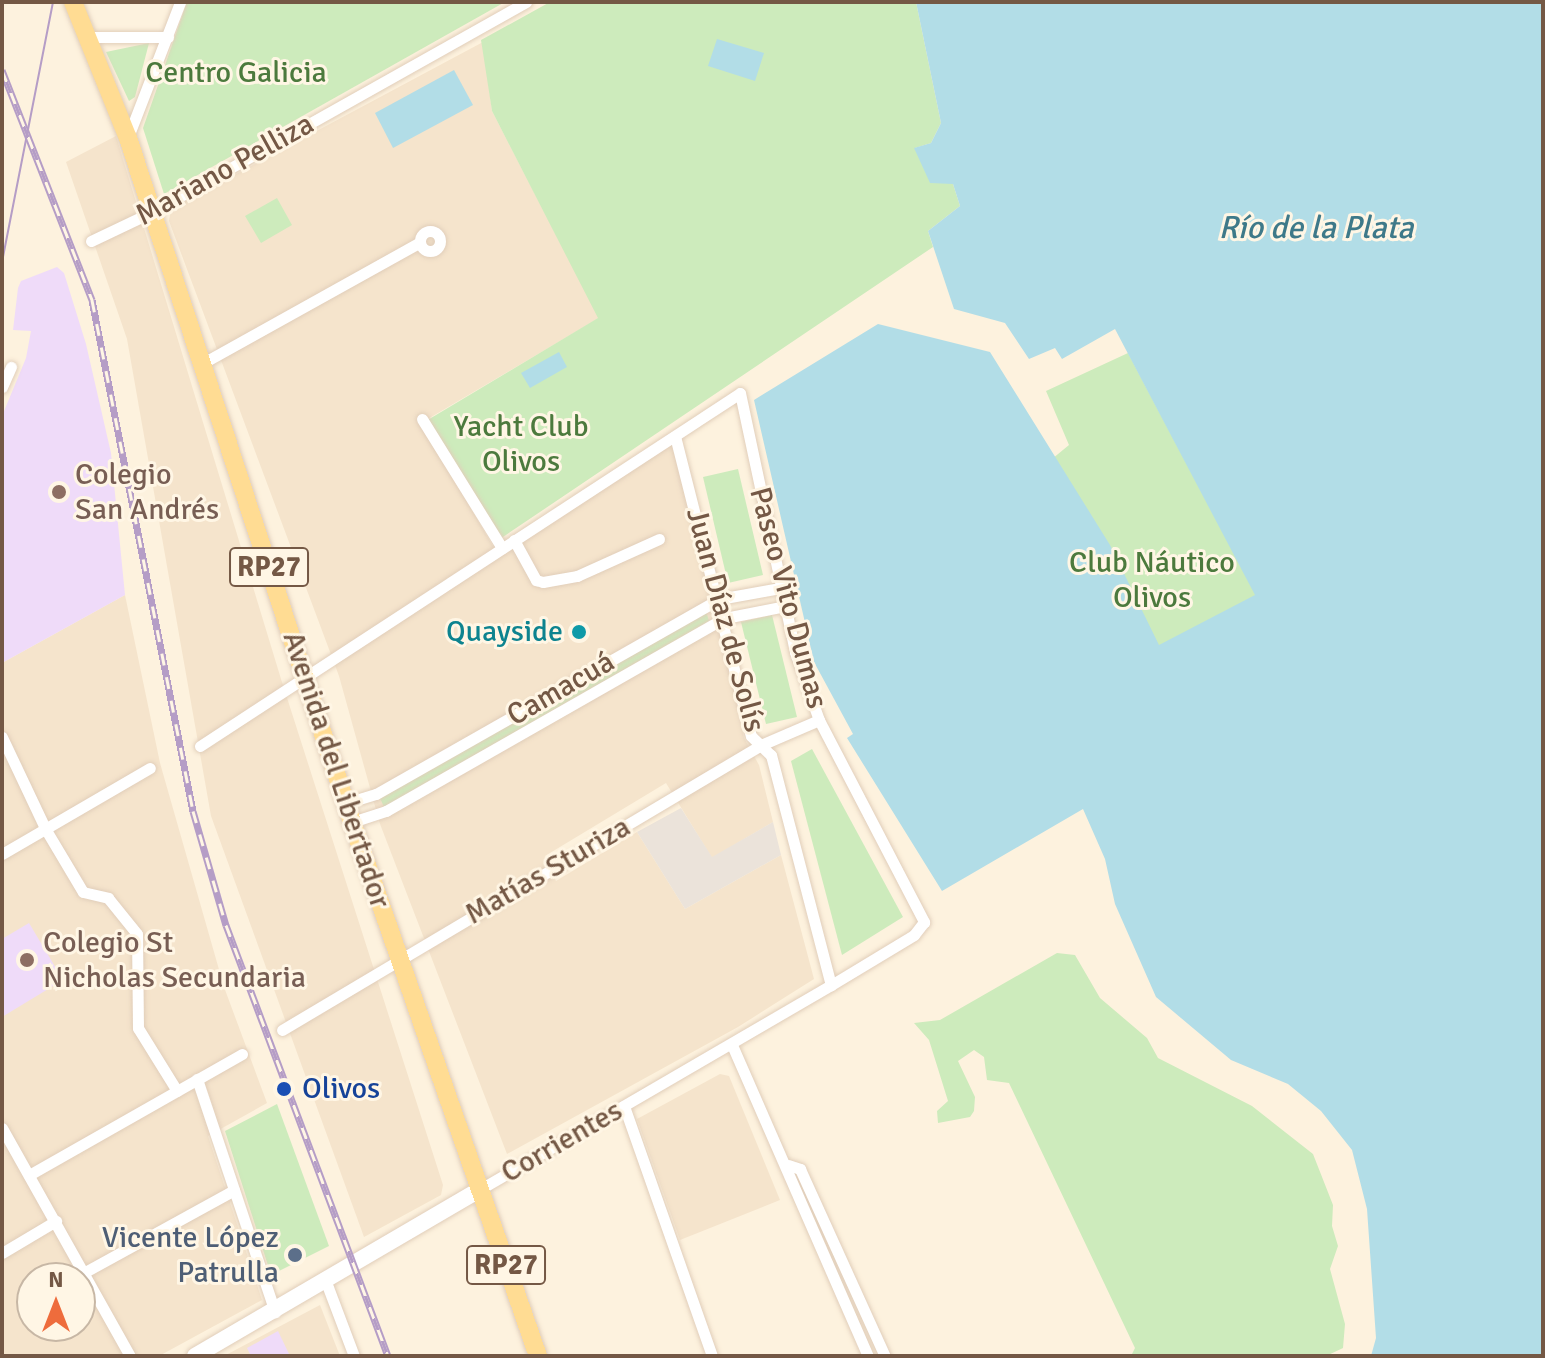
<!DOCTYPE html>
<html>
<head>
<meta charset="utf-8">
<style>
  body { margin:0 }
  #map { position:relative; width:1545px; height:1358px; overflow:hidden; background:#fdf2de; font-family:Signika,sans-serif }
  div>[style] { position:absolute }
  .residential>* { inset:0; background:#f5e4cc }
  .industrial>* { inset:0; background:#ebe3da }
  .education>* { inset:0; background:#efdbf9 }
  .green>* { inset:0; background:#cdebbc }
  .water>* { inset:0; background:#b2dde7 }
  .roads { filter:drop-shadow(0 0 2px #e1ceba) drop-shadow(0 0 2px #e1ceba) }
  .street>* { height:11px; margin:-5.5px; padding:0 5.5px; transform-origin:5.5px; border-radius:5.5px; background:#fff }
  .street>.ring { margin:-5.5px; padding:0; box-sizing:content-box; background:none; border:11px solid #fff; border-radius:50% }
  .secondary>* { height:16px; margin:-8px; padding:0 8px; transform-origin:8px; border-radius:8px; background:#fff }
  .primary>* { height:18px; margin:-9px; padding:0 9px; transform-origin:9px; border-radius:9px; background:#ffdc93 }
  .tram>* { height:2px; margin:-1px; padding:0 1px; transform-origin:1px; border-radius:1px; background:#b59dc6 }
  .rail>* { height:7px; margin-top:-3.5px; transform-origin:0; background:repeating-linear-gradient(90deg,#fff6e5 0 12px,#b59dc6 0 24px); box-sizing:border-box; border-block:2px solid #b59dc6 }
  .dots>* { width:22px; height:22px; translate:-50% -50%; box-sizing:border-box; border:4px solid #fff6e5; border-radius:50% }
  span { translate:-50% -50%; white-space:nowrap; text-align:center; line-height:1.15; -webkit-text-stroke:6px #fff6e5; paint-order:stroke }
  .shield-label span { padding:2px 6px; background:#fff6e5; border:2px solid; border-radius:6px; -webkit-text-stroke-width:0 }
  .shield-label { font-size:28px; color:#745845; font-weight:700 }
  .park-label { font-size:30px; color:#4c7a3d }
  .street-label { font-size:30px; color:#745845 }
  .education-label { font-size:30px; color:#785e54 }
  .left { translate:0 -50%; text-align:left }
  .culture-label { font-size:30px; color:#0d838f }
  .right { translate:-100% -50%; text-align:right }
  .transit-label { font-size:30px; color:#164399 }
  .service-label { font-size:30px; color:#4e5e75 }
  .water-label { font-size:32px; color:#3e7989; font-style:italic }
  .frame { position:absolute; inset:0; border:4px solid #745845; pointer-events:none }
  .north { position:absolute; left:16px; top:1262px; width:80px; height:80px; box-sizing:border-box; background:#fff6e5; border:2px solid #c7b7a5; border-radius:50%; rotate:0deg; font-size:22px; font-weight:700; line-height:32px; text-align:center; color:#745845 }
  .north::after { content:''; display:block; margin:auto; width:28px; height:36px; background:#ee6c3c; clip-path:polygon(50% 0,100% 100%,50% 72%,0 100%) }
</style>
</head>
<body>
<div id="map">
  <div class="residential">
    <i style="clip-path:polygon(483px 42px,492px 111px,599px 318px,421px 423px,498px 555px,672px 443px,714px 598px,744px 738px,759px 765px,773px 822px,712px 858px,666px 783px,545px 856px,556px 881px,637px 832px,685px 909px,781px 855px,814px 979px,738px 1027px,507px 1154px,380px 824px,339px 676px,169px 221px,171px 209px)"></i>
    <i style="clip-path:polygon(116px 136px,281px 679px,443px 1185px,441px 1195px,364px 1237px,211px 816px,127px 339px,66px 162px)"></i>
    <i style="clip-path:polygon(evenodd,125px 595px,160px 763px,224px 987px,267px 1103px,208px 1136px,262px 1300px,159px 1356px,2px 1356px,2px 663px,125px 595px,32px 1278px,80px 1278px,80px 1326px,32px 1326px,32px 1278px)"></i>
    <i style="clip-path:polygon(720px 1074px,729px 1076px,780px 1200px,680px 1240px,637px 1119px)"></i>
    <i style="clip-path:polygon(320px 1305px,340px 1356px,224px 1356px)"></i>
  </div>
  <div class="industrial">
    <i style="clip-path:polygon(681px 808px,712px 857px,773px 822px,781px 855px,685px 909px,637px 832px)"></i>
  </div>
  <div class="education">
    <i style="clip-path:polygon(57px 267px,64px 273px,86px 344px,111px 453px,125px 595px,2px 663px,2px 416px,26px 358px,31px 331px,13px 330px,18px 288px,21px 281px)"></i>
    <i style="clip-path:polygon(29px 923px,63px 980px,2px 1017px,2px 939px)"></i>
    <i style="clip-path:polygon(278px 1331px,290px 1356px,251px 1356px,247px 1348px)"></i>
  </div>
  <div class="green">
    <i style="clip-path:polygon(187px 2px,505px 2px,164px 194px,143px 128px)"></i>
    <i style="clip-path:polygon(550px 2px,916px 2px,941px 123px,931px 143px,915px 148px,953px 184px,960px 206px,928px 231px,933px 247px,494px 543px,421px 424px,598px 318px,492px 111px,481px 40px)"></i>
    <i style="clip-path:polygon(149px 43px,135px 97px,129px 101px,106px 52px)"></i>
    <i style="clip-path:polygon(277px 198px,292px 225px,261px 243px,245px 216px)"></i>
    <i style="clip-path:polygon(1128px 353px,1256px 595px,1028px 740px,1094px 522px,1052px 459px,1069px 445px,1046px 391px)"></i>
    <i style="clip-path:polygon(738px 469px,763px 575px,728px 583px,703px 477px)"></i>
    <i style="clip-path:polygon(706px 611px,709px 621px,384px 807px,379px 796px)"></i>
    <i style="clip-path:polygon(772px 615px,797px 717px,766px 724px,741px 622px)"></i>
    <i style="clip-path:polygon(812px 749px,903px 917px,842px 955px,791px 761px)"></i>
    <i style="clip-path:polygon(1057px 953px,1075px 955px,1100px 998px,1147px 1038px,1158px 1058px,1252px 1106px,1313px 1154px,1333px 1205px,1332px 1226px,1338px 1246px,1330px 1269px,1345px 1324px,1343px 1348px,1326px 1356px,1131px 1356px,1135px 1348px,1009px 1083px,987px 1080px,984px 1057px,974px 1050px,958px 1061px,975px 1097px,974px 1111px,970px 1117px,938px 1123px,937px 1111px,948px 1101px,929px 1040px,914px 1023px,940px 1020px)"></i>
    <i style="clip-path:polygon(277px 1104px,329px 1246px,271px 1275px,225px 1131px)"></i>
  </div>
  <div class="water">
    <i style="clip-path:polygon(916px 2px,1543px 2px,1543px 1356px,1371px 1356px,1376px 1338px,1367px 1209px,1352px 1150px,1321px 1111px,1288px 1084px,1231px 1060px,1156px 997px,1115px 904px,1105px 859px,1083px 809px,942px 891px,847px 738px,853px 734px,814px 662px,754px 400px,878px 324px,990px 352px,1110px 545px,1159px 645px,1255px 595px,1115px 329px,1062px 359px,1055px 348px,1029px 359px,1005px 323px,954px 309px,928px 231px,960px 206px,953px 184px,930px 183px,914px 148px,931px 143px,941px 123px)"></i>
    <i style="clip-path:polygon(717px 39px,764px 53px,755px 81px,708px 66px)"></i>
    <i style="clip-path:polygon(454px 70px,473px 105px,393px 148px,375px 113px)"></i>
    <i style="clip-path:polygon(559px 352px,567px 367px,530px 388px,521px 373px)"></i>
  </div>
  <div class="roads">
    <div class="street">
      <i style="left:90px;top:37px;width:78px"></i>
      <i style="left:128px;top:137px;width:145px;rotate:-68.9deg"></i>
      <i class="ring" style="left:420px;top:231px;width:9px;height:9px"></i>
      <i style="left:91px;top:241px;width:68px;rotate:-25.4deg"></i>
      <i style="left:152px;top:212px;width:429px;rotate:-29.3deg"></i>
      <i style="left:203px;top:363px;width:248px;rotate:-29.1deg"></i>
      <i style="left:2px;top:387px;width:22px;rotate:-66deg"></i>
      <i style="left:422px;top:419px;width:152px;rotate:58.2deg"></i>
      <i style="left:675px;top:436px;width:309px;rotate:75.8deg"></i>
      <i style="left:751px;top:736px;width:28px;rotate:44deg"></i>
      <i style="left:771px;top:755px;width:238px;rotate:75.4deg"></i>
      <i style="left:514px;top:540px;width:46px;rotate:61.2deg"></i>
      <i style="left:536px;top:580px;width:7px;rotate:16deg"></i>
      <i style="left:543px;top:582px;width:35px;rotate:-10deg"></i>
      <i style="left:577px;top:576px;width:90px;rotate:-24.3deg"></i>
      <i style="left:2px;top:737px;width:103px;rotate:64.7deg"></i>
      <i style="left:46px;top:830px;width:72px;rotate:59.2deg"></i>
      <i style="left:83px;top:892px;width:26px;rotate:13deg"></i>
      <i style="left:108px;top:898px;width:46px;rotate:51.1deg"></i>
      <i style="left:137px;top:934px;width:94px;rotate:89.4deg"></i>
      <i style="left:138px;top:1028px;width:74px;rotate:58.2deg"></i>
      <i style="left:200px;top:746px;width:645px;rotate:-33.17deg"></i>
      <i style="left:740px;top:393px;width:265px;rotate:78deg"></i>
      <i style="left:795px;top:652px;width:72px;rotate:70.6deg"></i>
      <i style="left:819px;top:720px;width:228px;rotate:62.5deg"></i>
      <i style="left:924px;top:922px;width:16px;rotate:128deg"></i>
      <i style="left:914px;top:935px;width:97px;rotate:148.9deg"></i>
      <i style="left:831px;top:985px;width:407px;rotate:149.8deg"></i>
      <i style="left:346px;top:803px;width:31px;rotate:-17deg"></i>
      <i style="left:376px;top:794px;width:395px;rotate:-29.6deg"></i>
      <i style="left:719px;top:599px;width:62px;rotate:-10.2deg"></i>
      <i style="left:352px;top:822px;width:36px;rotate:-18deg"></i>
      <i style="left:386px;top:811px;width:390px;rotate:-29.7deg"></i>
      <i style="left:725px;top:618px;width:61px;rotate:-11.3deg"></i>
      <i style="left:2px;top:854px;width:171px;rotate:-30.2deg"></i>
      <i style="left:282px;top:1030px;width:557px;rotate:-30.75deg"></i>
      <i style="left:761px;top:745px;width:63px;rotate:-23.3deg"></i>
      <i style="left:732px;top:1045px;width:339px;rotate:66.4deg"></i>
      <i style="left:197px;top:1079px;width:246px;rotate:71.5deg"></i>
      <i style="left:624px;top:1106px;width:265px;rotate:70.6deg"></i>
      <i style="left:2px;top:1128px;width:261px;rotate:60.7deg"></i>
      <i style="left:788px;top:1165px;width:13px;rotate:18deg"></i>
      <i style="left:800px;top:1169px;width:205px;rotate:65.6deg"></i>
      <i style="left:29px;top:1175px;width:245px;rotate:-29.6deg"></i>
      <i style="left:2px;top:1253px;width:63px;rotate:-30.7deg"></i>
      <i style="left:85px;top:1272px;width:170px;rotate:-28.8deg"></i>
      <i style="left:326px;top:1282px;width:79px;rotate:69.3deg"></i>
    </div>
    <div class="secondary">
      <i style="left:195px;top:1356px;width:329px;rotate:-30.3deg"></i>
    </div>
    <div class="primary">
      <i style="left:73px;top:2px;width:147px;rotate:68deg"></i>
      <i style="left:128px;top:138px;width:720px;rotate:71.87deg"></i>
      <i style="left:352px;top:822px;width:565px;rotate:70.8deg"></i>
    </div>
  </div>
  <div class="tram">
    <i style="left:2px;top:262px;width:265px;rotate:-78.9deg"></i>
  </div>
  <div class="rail">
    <i style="left:2px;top:70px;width:247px;rotate:68.6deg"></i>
    <i style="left:92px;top:300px;width:521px;rotate:78.82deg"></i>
    <i style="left:193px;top:811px;width:119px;rotate:73.9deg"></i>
    <i style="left:226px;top:925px;width:460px;rotate:69.4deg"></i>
  </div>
  <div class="dots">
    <i style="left:59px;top:492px;background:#8d6e63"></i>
    <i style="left:579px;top:632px;background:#0f9aa8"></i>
    <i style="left:27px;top:960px;background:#8d6e63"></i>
    <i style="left:284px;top:1089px;background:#1a4fb4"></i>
    <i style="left:295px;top:1255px;background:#5c6f8a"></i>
  </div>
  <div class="shield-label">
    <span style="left:269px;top:567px">RP27</span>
    <span style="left:506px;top:1265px">RP27</span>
  </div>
  <div class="park-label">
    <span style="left:236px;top:73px">Centro Galicia</span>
    <span style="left:521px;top:444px">Yacht Club<br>Olivos</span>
    <span style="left:1152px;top:580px">Club Náutico<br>Olivos</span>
  </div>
  <div class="street-label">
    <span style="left:225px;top:170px;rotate:-29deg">Mariano Pelliza</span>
    <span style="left:788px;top:598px;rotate:75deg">Paseo Vito Dumas</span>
    <span style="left:725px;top:620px;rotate:75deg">Juan Díaz de Solís</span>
    <span style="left:561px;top:689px;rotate:-30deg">Camacuá</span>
    <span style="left:336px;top:770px;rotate:72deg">Avenida del Libertador</span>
    <span style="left:548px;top:871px;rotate:-30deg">Matías Sturiza</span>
    <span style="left:562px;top:1142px;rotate:-30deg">Corrientes</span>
  </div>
  <div class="education-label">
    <span class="left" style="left:75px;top:492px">Colegio<br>San Andrés</span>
    <span class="left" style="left:43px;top:960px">Colegio St<br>Nicholas Secundaria</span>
  </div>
  <div class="culture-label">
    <span class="right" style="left:563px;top:632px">Quayside</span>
  </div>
  <div class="transit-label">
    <span class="left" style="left:302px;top:1089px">Olivos</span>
  </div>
  <div class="service-label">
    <span class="right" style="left:279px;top:1255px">Vicente López<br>Patrulla</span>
  </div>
  <div class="water-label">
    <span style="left:1316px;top:228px">Río de la Plata</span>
  </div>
  <div class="frame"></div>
  <div class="north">N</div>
</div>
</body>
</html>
